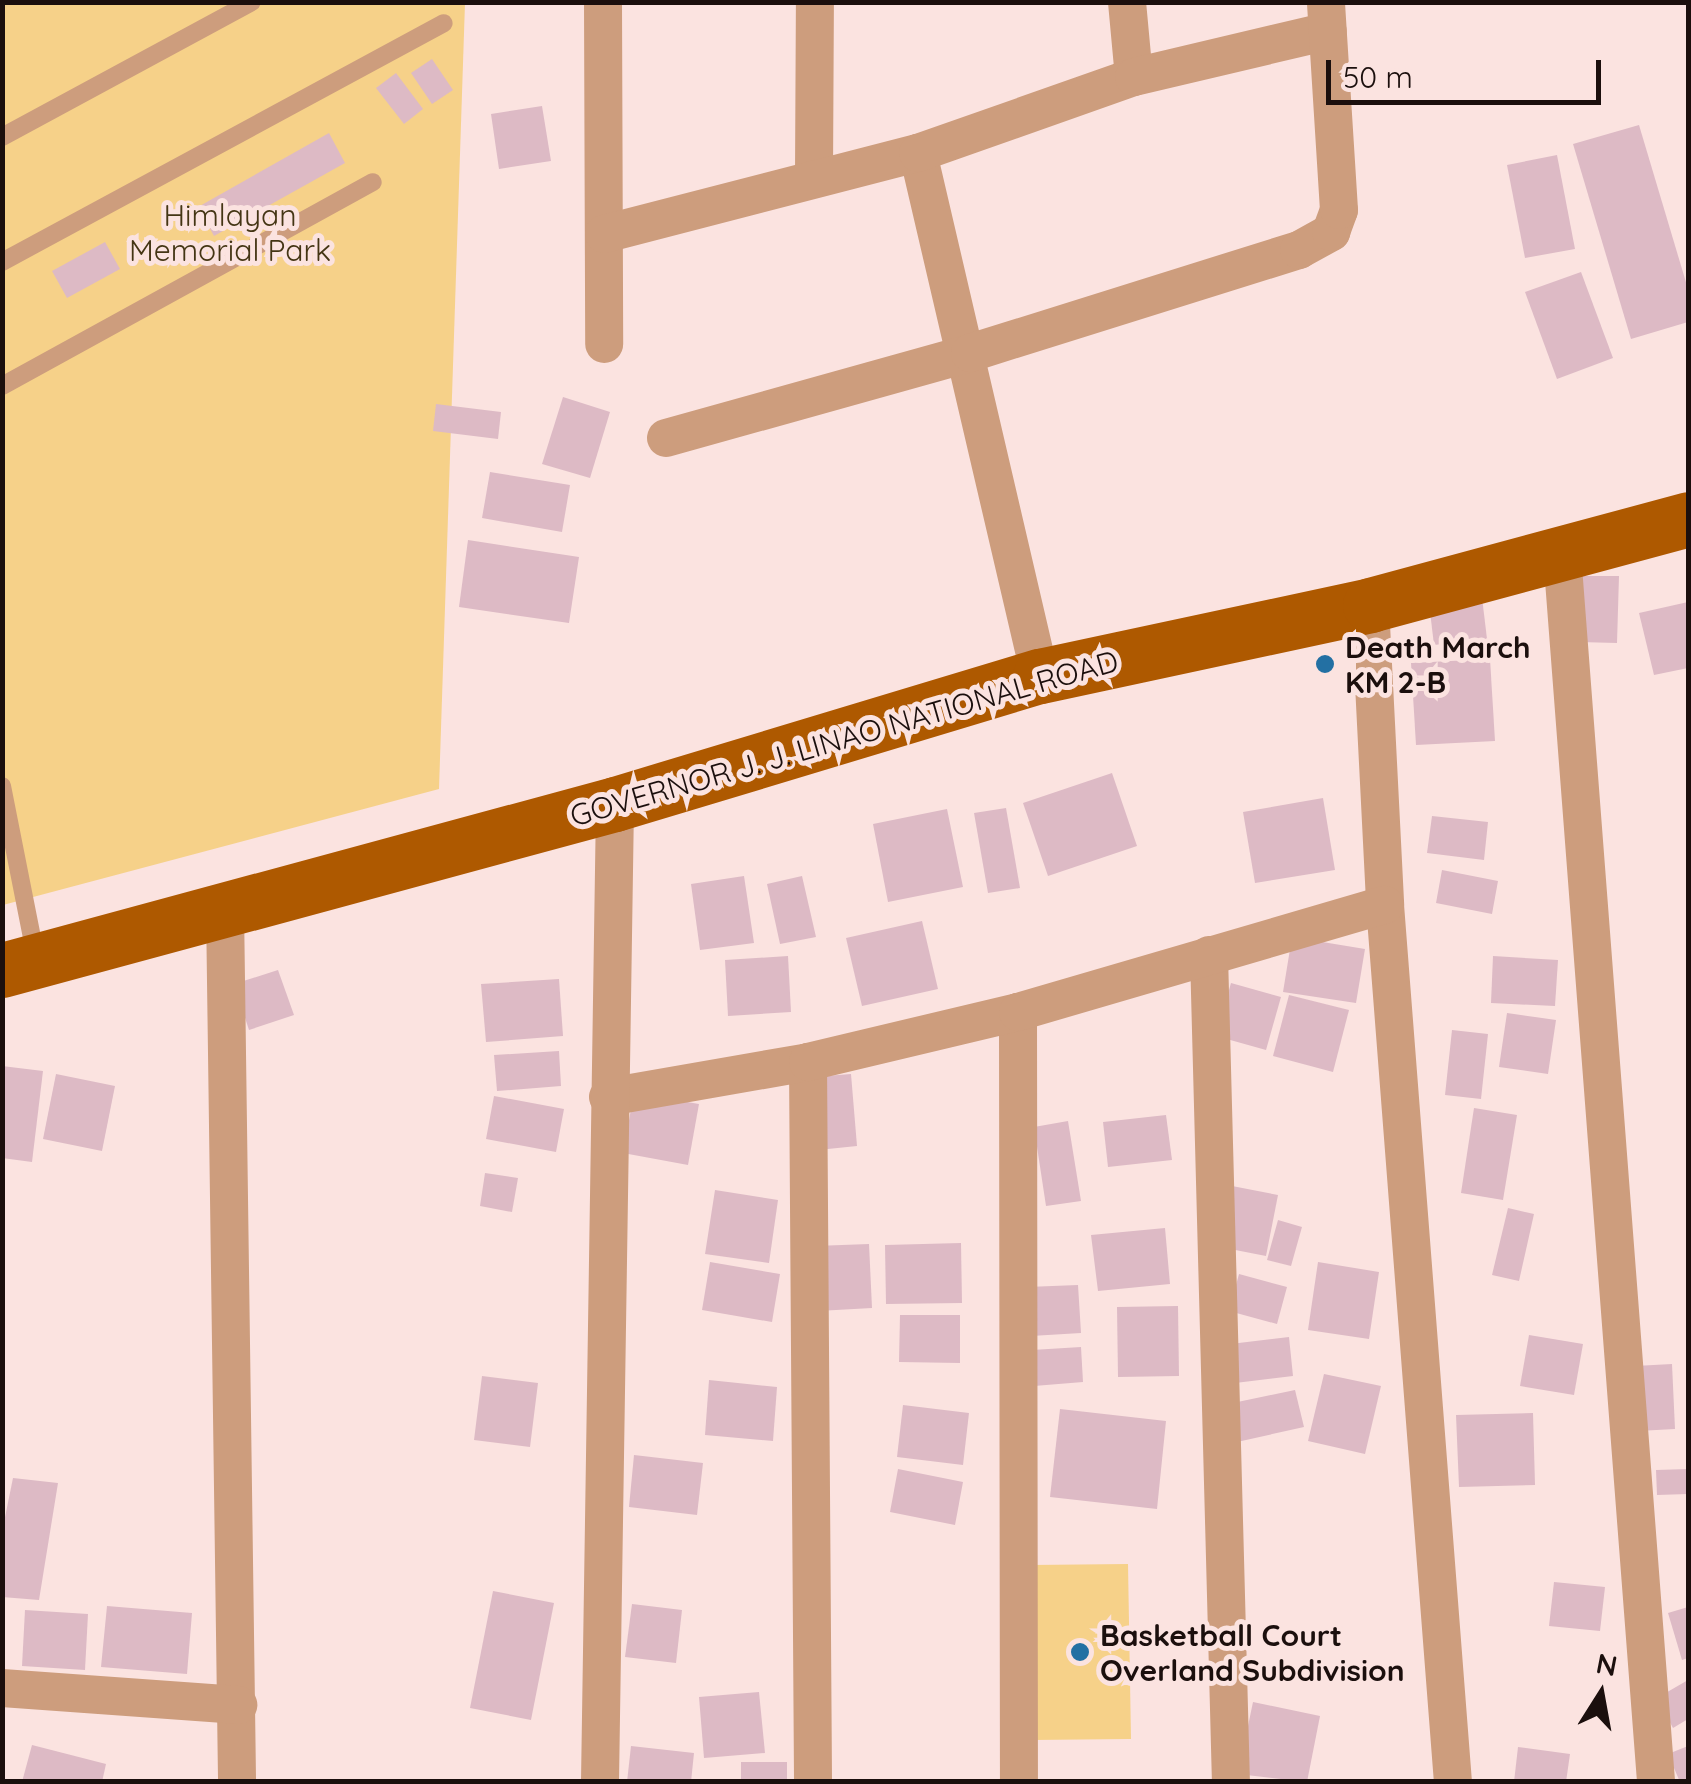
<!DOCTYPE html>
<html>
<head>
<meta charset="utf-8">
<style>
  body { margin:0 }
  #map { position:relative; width:1691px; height:1784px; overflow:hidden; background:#fbe3e0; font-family:Quicksand,sans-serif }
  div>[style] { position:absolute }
  .green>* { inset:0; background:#f6d189 }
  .building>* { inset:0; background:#ddbac5 }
  .lane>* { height:18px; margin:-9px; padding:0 9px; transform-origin:9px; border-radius:9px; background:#cd9d7d }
  .street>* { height:38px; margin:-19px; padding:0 19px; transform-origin:19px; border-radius:19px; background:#cd9d7d }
  .primary>* { height:55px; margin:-27.5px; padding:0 27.5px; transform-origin:27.5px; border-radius:27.5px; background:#ae5900 }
  .dots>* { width:28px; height:28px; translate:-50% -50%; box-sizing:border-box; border:5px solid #fbe3e0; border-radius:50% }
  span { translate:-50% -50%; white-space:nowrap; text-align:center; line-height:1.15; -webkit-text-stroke:10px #fbe3e0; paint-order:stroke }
  .park-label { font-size:30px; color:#443514 }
  .poi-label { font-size:30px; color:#1b0f0d; font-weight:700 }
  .left { translate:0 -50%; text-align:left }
  .street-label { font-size:30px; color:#1b0f0d }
  .frame { position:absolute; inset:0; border:5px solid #1b0f0d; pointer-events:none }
  .north { position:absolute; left:1551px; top:1644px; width:100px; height:100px; -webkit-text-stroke:8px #fbe3e0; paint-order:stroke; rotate:11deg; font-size:28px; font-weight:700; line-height:40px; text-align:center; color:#1b0f0d }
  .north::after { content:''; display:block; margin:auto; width:35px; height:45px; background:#1b0f0d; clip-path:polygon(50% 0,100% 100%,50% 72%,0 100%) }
  .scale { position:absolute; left:1326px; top:60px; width:275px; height:45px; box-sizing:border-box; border:5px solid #1b0f0d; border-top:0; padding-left:12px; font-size:30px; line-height:35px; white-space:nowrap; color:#1b0f0d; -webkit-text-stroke:8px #fbe3e0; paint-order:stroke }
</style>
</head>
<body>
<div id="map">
  <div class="green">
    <i style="clip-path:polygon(3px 3px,465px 3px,439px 789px,3px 905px)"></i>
    <i style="clip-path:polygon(1128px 1564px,1131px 1739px,1032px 1740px,1030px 1565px)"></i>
  </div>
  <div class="building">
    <i style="clip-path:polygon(432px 59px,453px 90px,432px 104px,411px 73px)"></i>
    <i style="clip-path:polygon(396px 73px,423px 109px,404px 124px,376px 88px)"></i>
    <i style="clip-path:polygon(542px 106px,551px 161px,499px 169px,491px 114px)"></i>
    <i style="clip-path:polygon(1639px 125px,1688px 289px,1688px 322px,1631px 339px,1573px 144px)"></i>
    <i style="clip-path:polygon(329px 133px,345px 163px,214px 236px,198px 207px)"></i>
    <i style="clip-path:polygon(1557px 155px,1575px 249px,1525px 258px,1507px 165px)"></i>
    <i style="clip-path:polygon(105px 242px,120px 269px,67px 298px,52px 271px)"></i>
    <i style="clip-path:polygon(1581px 272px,1613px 358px,1557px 379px,1525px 292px)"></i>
    <i style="clip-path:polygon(563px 397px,610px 412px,590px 478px,542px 464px)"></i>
    <i style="clip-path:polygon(436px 404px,501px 412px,498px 439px,433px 431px)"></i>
    <i style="clip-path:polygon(490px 472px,570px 485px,562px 532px,482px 518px)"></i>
    <i style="clip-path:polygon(468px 540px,579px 557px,569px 623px,459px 607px)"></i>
    <i style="clip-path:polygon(1580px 576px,1619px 576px,1617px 643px,1579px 642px)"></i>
    <i style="clip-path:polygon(1481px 589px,1487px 639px,1434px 645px,1428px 595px)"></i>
    <i style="clip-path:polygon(1688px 602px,1688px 668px,1654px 675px,1639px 613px)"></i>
    <i style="clip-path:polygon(1490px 659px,1495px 741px,1416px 745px,1411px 663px)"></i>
    <i style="clip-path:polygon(1112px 773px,1137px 846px,1048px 876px,1023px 803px)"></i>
    <i style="clip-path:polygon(1323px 798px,1335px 870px,1255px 883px,1243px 812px)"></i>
    <i style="clip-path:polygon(1006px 808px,1020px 888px,988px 893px,974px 813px)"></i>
    <i style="clip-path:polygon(947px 809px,963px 887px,888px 902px,873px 824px)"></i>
    <i style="clip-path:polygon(1432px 816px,1488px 822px,1484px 860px,1427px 853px)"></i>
    <i style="clip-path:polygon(1442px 870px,1498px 881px,1492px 914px,1436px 903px)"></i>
    <i style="clip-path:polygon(744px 876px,754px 943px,700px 950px,691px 884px)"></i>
    <i style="clip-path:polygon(802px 876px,816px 937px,780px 944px,767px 884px)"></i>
    <i style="clip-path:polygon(922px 921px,938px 989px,862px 1006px,846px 938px)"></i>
    <i style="clip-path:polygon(1292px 937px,1365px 949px,1356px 1003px,1283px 992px)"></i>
    <i style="clip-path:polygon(788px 956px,791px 1012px,728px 1016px,725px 960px)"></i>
    <i style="clip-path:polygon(1493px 956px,1558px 960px,1555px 1006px,1491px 1003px)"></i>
    <i style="clip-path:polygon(278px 970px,294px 1015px,249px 1030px,234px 984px)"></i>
    <i style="clip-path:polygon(559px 979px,563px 1036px,486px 1042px,481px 984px)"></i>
    <i style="clip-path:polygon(1231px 983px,1281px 997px,1266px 1050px,1216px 1036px)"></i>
    <i style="clip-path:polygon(1289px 995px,1349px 1010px,1333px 1072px,1273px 1056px)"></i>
    <i style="clip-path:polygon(1507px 1013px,1556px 1020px,1548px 1074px,1499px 1067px)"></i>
    <i style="clip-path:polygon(1452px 1030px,1488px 1034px,1481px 1099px,1445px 1095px)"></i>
    <i style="clip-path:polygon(559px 1051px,561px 1086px,497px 1091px,494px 1055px)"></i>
    <i style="clip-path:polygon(2px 1066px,43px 1071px,32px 1162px,2px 1158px)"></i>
    <i style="clip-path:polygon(56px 1074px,115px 1086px,102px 1151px,43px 1139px)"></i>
    <i style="clip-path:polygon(851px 1074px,857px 1146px,818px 1150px,813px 1077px)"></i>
    <i style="clip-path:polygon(634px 1093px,699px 1104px,688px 1165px,623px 1153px)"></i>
    <i style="clip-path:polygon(494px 1096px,564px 1109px,556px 1152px,486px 1139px)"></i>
    <i style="clip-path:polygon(1474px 1108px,1517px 1115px,1503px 1200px,1461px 1193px)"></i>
    <i style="clip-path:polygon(1166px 1115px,1172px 1160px,1108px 1167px,1103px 1122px)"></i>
    <i style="clip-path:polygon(1068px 1121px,1081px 1201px,1046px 1206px,1034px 1127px)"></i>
    <i style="clip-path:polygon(485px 1173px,518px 1178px,512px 1212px,480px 1206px)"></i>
    <i style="clip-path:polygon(1232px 1186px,1278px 1195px,1266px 1256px,1220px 1247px)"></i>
    <i style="clip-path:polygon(715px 1190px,778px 1200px,769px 1263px,705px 1254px)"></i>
    <i style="clip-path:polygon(1508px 1208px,1534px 1214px,1519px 1281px,1492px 1275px)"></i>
    <i style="clip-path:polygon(1278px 1220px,1302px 1227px,1291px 1266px,1267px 1260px)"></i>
    <i style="clip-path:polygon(1165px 1228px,1170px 1284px,1098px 1291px,1091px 1235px)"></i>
    <i style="clip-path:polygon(961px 1243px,962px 1303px,886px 1304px,885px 1245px)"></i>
    <i style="clip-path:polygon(869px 1244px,872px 1308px,818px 1311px,815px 1246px)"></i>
    <i style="clip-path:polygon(710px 1262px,780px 1274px,772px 1322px,702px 1310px)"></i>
    <i style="clip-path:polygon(1318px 1262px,1379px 1272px,1369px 1339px,1308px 1330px)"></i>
    <i style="clip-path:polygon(1239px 1274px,1287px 1287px,1277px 1324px,1229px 1311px)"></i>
    <i style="clip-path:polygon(1078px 1285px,1081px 1333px,1031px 1336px,1027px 1287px)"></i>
    <i style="clip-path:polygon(1178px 1306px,1179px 1376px,1118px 1377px,1117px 1307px)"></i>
    <i style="clip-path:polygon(900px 1315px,960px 1315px,960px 1363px,899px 1362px)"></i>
    <i style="clip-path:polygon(1529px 1335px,1583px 1344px,1574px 1395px,1520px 1386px)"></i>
    <i style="clip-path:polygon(1289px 1337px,1293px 1376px,1227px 1384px,1222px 1345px)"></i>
    <i style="clip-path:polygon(1081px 1347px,1083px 1382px,1034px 1386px,1032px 1350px)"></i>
    <i style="clip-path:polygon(1672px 1364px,1675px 1429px,1638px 1431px,1635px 1366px)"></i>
    <i style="clip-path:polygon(1324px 1374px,1381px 1386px,1365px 1454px,1308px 1441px)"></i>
    <i style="clip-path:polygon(482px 1376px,538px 1383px,530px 1447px,474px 1440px)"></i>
    <i style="clip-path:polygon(709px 1380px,777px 1387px,773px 1441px,705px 1435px)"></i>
    <i style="clip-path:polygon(1295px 1390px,1304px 1427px,1237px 1442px,1228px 1404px)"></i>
    <i style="clip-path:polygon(903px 1405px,969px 1413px,963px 1465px,897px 1457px)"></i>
    <i style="clip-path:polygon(1060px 1409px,1166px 1421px,1157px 1509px,1050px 1497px)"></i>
    <i style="clip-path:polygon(1533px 1413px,1535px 1485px,1459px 1487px,1456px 1415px)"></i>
    <i style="clip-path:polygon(634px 1455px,703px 1463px,697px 1515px,629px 1507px)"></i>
    <i style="clip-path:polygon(898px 1469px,963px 1482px,955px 1525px,890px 1512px)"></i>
    <i style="clip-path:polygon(1688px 1469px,1688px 1494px,1657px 1495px,1656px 1470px)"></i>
    <i style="clip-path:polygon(13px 1478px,58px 1483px,39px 1600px,2px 1597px,2px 1532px)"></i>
    <i style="clip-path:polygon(1554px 1582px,1605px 1587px,1600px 1631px,1549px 1626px)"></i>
    <i style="clip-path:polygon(493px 1591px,554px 1603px,531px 1720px,470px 1708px)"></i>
    <i style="clip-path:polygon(632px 1604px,682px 1610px,676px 1663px,625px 1657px)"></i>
    <i style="clip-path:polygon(107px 1606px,192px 1613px,187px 1674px,101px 1667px)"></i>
    <i style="clip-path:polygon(1688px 1607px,1688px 1658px,1682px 1660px,1668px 1613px)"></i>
    <i style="clip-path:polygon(25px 1610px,88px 1614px,85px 1670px,22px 1666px)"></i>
    <i style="clip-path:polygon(1688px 1680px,1688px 1719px,1673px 1728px,1657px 1698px)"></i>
    <i style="clip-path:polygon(759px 1692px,765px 1753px,704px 1758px,699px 1697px)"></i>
    <i style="clip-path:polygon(1253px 1702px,1320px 1716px,1307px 1782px,1238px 1774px)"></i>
    <i style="clip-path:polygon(32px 1745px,106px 1764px,102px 1782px,22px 1782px)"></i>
    <i style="clip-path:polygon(631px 1746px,694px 1753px,691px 1782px,627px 1782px)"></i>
    <i style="clip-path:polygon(1688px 1746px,1688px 1782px,1680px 1782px,1668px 1754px)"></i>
    <i style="clip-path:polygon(1518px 1747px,1570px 1754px,1566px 1782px,1514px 1782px)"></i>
    <i style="clip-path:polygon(741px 1762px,787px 1762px,787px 1782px,741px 1782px)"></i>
  </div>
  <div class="lane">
    <i style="left:2px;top:137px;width:284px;rotate:-28.4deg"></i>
    <i style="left:2px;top:262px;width:502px;rotate:-28.4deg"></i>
    <i style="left:2px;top:386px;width:423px;rotate:-28.8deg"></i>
    <i style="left:2px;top:786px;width:174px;rotate:78.8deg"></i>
  </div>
  <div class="street">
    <i style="left:603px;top:2px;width:342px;rotate:89.8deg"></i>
    <i style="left:1127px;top:2px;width:75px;rotate:84.7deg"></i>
    <i style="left:918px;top:153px;width:537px;rotate:76.87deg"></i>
    <i style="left:814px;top:176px;width:174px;rotate:-89.7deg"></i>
    <i style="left:604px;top:234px;width:324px;rotate:-14.5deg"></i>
    <i style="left:918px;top:153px;width:229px;rotate:-19.4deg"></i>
    <i style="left:1134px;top:77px;width:199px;rotate:-13.3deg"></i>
    <i style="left:666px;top:438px;width:316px;rotate:-15.6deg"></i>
    <i style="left:970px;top:353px;width:345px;rotate:-17.4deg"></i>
    <i style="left:1299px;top:250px;width:37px;rotate:-29deg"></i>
    <i style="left:1331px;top:232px;width:23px;rotate:-70deg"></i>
    <i style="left:1339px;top:210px;width:208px;rotate:-93.6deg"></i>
    <i style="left:1562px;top:554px;width:1232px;rotate:85.62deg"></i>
    <i style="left:1370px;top:605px;width:300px;rotate:87.1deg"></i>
    <i style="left:1385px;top:905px;width:880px;rotate:85.57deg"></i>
    <i style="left:225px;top:908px;width:874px;rotate:89.21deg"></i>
    <i style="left:1209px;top:955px;width:827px;rotate:88.48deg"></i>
    <i style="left:1018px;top:1012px;width:770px;rotate:89.93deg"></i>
    <i style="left:808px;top:1062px;width:720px;rotate:89.6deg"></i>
    <i style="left:608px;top:1097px;width:203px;rotate:-9.9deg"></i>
    <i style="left:808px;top:1062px;width:216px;rotate:-13.4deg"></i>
    <i style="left:1018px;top:1012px;width:382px;rotate:-16.3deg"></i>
    <i style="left:2px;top:1688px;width:237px;rotate:4.1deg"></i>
    <i style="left:600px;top:1782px;width:978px;rotate:-89.12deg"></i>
  </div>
  <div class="primary">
    <i style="left:2px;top:970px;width:635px;rotate:-15.15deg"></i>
    <i style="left:615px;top:804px;width:444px;rotate:-16.8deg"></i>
    <i style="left:1040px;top:676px;width:338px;rotate:-12.1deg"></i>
    <i style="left:1370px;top:605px;width:329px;rotate:-15.1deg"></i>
  </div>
  <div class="dots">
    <i style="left:1325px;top:664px;background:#2370a3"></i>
    <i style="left:1080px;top:1652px;background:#2370a3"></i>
  </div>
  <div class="park-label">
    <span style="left:230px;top:232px">Himlayan<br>Memorial Park</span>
  </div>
  <div class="poi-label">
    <span class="left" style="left:1345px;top:664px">Death March<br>KM 2-B</span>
    <span class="left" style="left:1100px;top:1652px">Basketball Court<br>Overland Subdivision</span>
  </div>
  <div class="street-label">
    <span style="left:844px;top:738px;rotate:-16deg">GOVERNOR J. J. LINAO NATIONAL ROAD</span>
  </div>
  <div class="frame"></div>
  <div class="north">N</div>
  <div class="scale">50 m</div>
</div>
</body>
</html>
